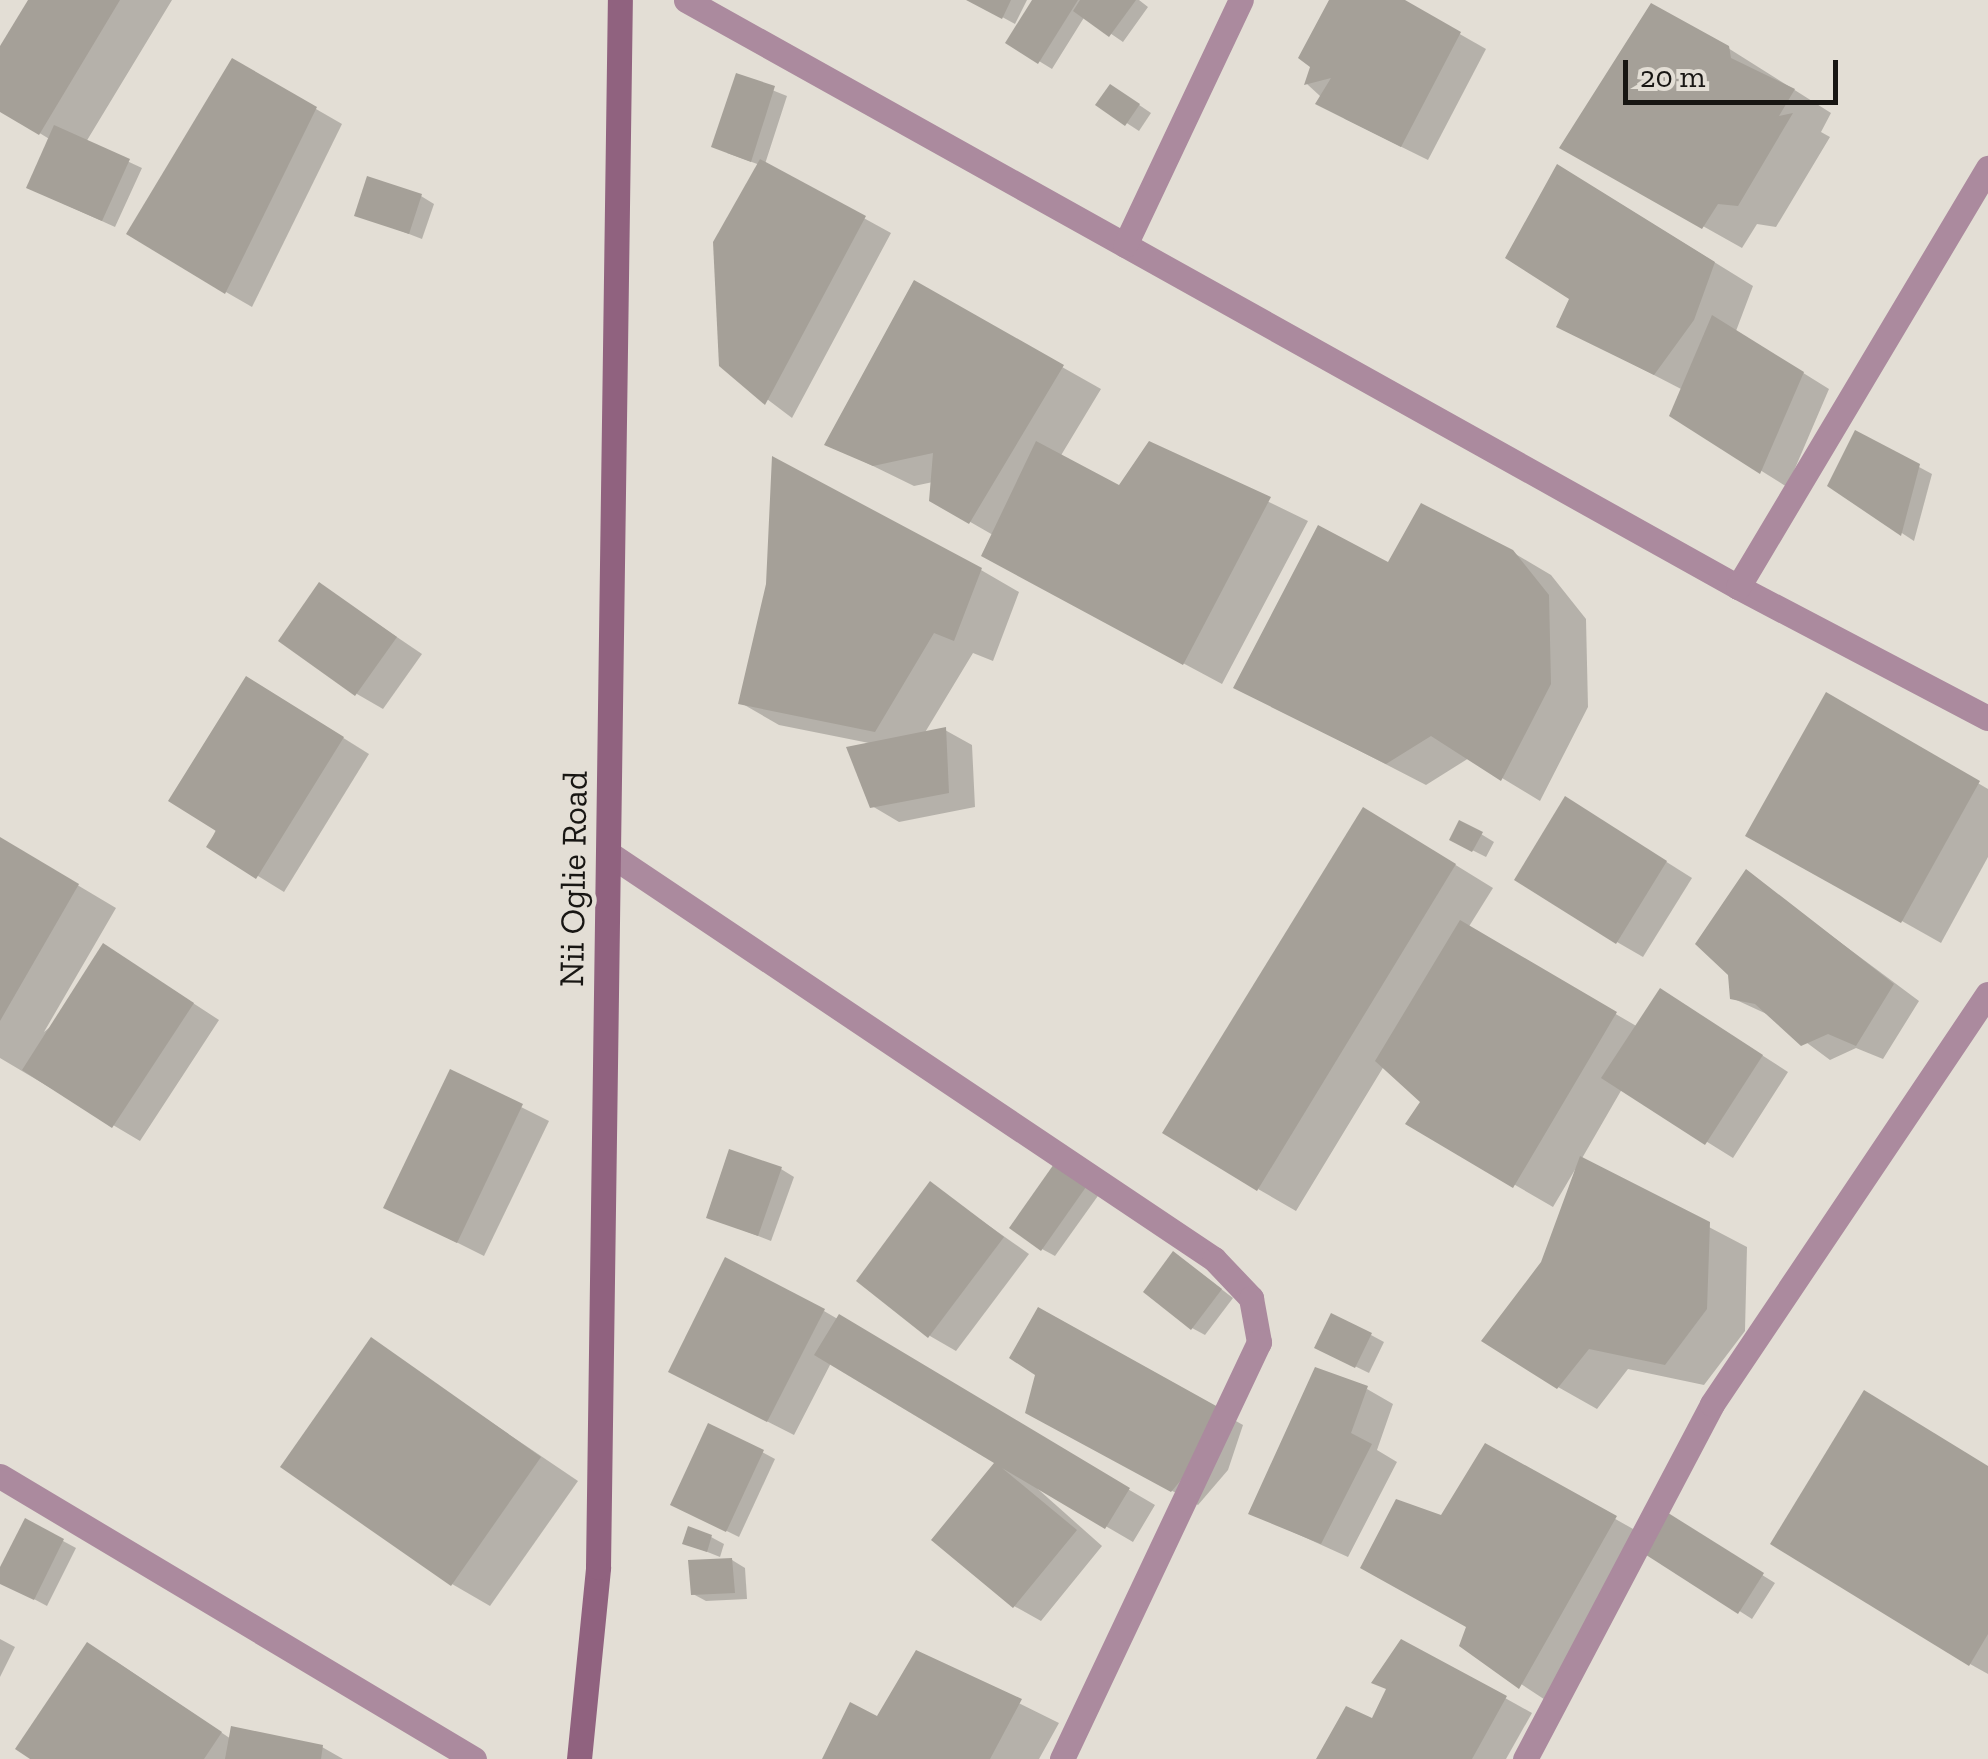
<!DOCTYPE html>
<html>
<head>
<meta charset="utf-8">
<style>
  body { margin:0 }
  #map { position:relative; width:1988px; height:1759px; overflow:hidden; background:#e3ded5; font-family:"Zilla Slab",serif }
  div>[style] { position:absolute }
  .shadow>* { inset:0; background:#0003 }
  .building>* { inset:0; background:#a5a098 }
  .street>* { height:25px; margin:-12.5px; padding:0 12.5px; transform-origin:12.5px; border-radius:12.5px; background:#ab8a9e }
  .secondary>* { height:25px; margin:-12.5px; padding:0 12.5px; transform-origin:12.5px; border-radius:12.5px; background:#90627f }
  span { translate:-50% -50%; white-space:nowrap; text-align:center; line-height:1.15; -webkit-text-stroke:9px #e3ded5; paint-order:stroke }
  .street-label { font-size:35px; color:#181613 }
  .scale { position:absolute; left:1623px; top:60px; width:215px; height:45px; box-sizing:border-box; border:5px solid #181613; border-top:0; padding-left:12px; font-size:30px; line-height:35px; white-space:nowrap; color:#181613; -webkit-text-stroke:8px #e3ded5; paint-order:stroke }
</style>
</head>
<body>
<div id="map">
  <div class="shadow">
    <i style="clip-path:polygon(31px 0,172px 0,86px 142px,142px 168px,115px 227px,42px 194px,51px 140px,0 109px,0 51px)"></i>
    <i style="clip-path:polygon(971px 0,1027px 0,1015px 24px)"></i>
    <i style="clip-path:polygon(1035px 0,1139px 0,1148px 7px,1123px 42px,1085px 16px,1052px 69px,1008px 42px)"></i>
    <i style="clip-path:polygon(1332px 0,1400px 0,1486px 49px,1428px 160px,1345px 119px,1307px 84px)"></i>
    <i style="clip-path:polygon(1728px 48px,1831px 113px,1821px 132px,1830px 137px,1776px 227px,1757px 224px,1742px 248px,1562px 147px)"></i>
    <i style="clip-path:polygon(233px 61px,342px 124px,252px 307px,226px 292px)"></i>
    <i style="clip-path:polygon(737px 76px,787px 96px,765px 164px,891px 233px,792px 418px,722px 365px,760px 165px,727px 153px)"></i>
    <i style="clip-path:polygon(1123px 94px,1151px 113px,1139px 131px,1099px 105px)"></i>
    <i style="clip-path:polygon(1596px 189px,1753px 286px,1736px 331px,1829px 389px,1787px 487px,1672px 415px,1683px 390px,1559px 326px,1572px 298px)"></i>
    <i style="clip-path:polygon(421px 196px,434px 204px,422px 239px,357px 214px)"></i>
    <i style="clip-path:polygon(915px 284px,1101px 389px,1060px 457px,1120px 489px,1150px 444px,1308px 521px,1222px 684px,1022px 577px,993px 535px,932px 500px,933px 482px,914px 486px,828px 444px)"></i>
    <i style="clip-path:polygon(1856px 433px,1932px 474px,1914px 541px,1830px 486px)"></i>
    <i style="clip-path:polygon(1512px 552px,1551px 575px,1586px 619px,1588px 707px,1540px 801px,1469px 758px,1426px 785px,1236px 687px,1389px 565px)"></i>
    <i style="clip-path:polygon(981px 570px,1019px 592px,993px 661px,973px 653px,924px 734px,945px 730px,972px 745px,975px 807px,899px 822px,872px 806px,874px 744px,779px 725px,741px 703px)"></i>
    <i style="clip-path:polygon(320px 585px,422px 654px,383px 709px,357px 694px)"></i>
    <i style="clip-path:polygon(273px 694px,369px 754px,284px 892px,209px 846px)"></i>
    <i style="clip-path:polygon(1827px 695px,1988px 789px,1988px 857px,1941px 943px,1749px 835px)"></i>
    <i style="clip-path:polygon(1592px 815px,1692px 878px,1643px 957px,1617px 942px)"></i>
    <i style="clip-path:polygon(1402px 832px,1493px 888px,1468px 928px,1638px 1027px,1687px 1007px,1788px 1072px,1733px 1158px,1622px 1089px,1581px 1160px,1747px 1247px,1745px 1331px,1704px 1385px,1628px 1369px,1597px 1409px,1558px 1387px,1543px 1263px,1576px 1168px,1553px 1207px,1408px 1123px,1423px 1102px,1384px 1066px,1296px 1211px,1258px 1189px)"></i>
    <i style="clip-path:polygon(1481px 834px,1494px 842px,1486px 857px,1464px 846px)"></i>
    <i style="clip-path:polygon(0 839px,116px 908px,44px 1032px,130px 962px,219px 1020px,140px 1141px,0 1058px)"></i>
    <i style="clip-path:polygon(1747px 873px,1919px 1001px,1883px 1059px,1856px 1048px,1830px 1060px,1771px 1016px,1732px 998px)"></i>
    <i style="clip-path:polygon(451px 1072px,549px 1121px,484px 1256px,386px 1207px)"></i>
    <i style="clip-path:polygon(1062px 1157px,1105px 1186px,1055px 1256px,1042px 1249px)"></i>
    <i style="clip-path:polygon(781px 1169px,794px 1177px,771px 1241px,709px 1217px)"></i>
    <i style="clip-path:polygon(931px 1185px,1029px 1254px,956px 1351px,930px 1336px)"></i>
    <i style="clip-path:polygon(1186px 1262px,1233px 1298px,1205px 1335px,1192px 1328px)"></i>
    <i style="clip-path:polygon(1039px 1310px,1243px 1425px,1228px 1470px,1198px 1505px,1055px 1427px,1038px 1374px)"></i>
    <i style="clip-path:polygon(824px 1311px,1155px 1505px,1133px 1542px,1030px 1482px,1102px 1546px,1041px 1621px,1014px 1606px,998px 1463px,831px 1363px,794px 1435px,697px 1386px)"></i>
    <i style="clip-path:polygon(1371px 1335px,1384px 1342px,1369px 1373px,1330px 1354px)"></i>
    <i style="clip-path:polygon(371px 1341px,578px 1481px,490px 1606px,452px 1584px)"></i>
    <i style="clip-path:polygon(1367px 1389px,1393px 1404px,1377px 1450px,1397px 1462px,1348px 1557px,1251px 1513px)"></i>
    <i style="clip-path:polygon(1485px 1446px,1651px 1539px,1666px 1515px,1775px 1583px,1752px 1619px,1647px 1552px,1559px 1709px,1462px 1645px,1469px 1627px,1442px 1518px)"></i>
    <i style="clip-path:polygon(762px 1452px,775px 1459px,739px 1537px,686px 1511px)"></i>
    <i style="clip-path:polygon(1988px 1467px,1988px 1674px,1970px 1664px)"></i>
    <i style="clip-path:polygon(26px 1521px,76px 1548px,47px 1606px,0 1581px)"></i>
    <i style="clip-path:polygon(711px 1537px,724px 1544px,720px 1557px,685px 1543px)"></i>
    <i style="clip-path:polygon(732px 1560px,745px 1568px,747px 1599px,706px 1601px,693px 1594px)"></i>
    <i style="clip-path:polygon(0 1639px,15px 1647px,0 1677px)"></i>
    <i style="clip-path:polygon(917px 1653px,1059px 1723px,1039px 1759px,824px 1759px,878px 1720px)"></i>
    <i style="clip-path:polygon(114px 1660px,231px 1739px,322px 1747px,343px 1759px,34px 1759px)"></i>
    <i style="clip-path:polygon(1505px 1698px,1532px 1713px,1506px 1759px,1319px 1759px,1373px 1721px)"></i>
  </div>
  <div class="building">
    <i style="clip-path:polygon(28px 0,120px 0,39px 135px,0 112px,0 46px)"></i>
    <i style="clip-path:polygon(966px 0,1011px 0,1002px 19px)"></i>
    <i style="clip-path:polygon(1032px 0,1078px 0,1038px 64px,1005px 43px)"></i>
    <i style="clip-path:polygon(1080px 0,1136px 0,1109px 37px,1073px 11px)"></i>
    <i style="clip-path:polygon(1329px 0,1405px 0,1461px 32px,1401px 147px,1315px 104px,1331px 78px,1304px 85px,1310px 67px,1298px 58px)"></i>
    <i style="clip-path:polygon(1651px 3px,1729px 46px,1731px 58px,1795px 89px,1779px 116px,1793px 113px,1738px 206px,1718px 204px,1702px 229px,1559px 148px)"></i>
    <i style="clip-path:polygon(232px 58px,317px 107px,225px 294px,126px 234px)"></i>
    <i style="clip-path:polygon(736px 73px,775px 86px,751px 162px,711px 147px)"></i>
    <i style="clip-path:polygon(1110px 84px,1140px 104px,1125px 126px,1095px 105px)"></i>
    <i style="clip-path:polygon(54px 125px,130px 159px,102px 221px,26px 188px)"></i>
    <i style="clip-path:polygon(760px 159px,866px 216px,765px 405px,719px 366px,713px 242px)"></i>
    <i style="clip-path:polygon(1557px 164px,1715px 262px,1694px 320px,1654px 375px,1556px 327px,1569px 299px,1505px 258px)"></i>
    <i style="clip-path:polygon(367px 176px,422px 194px,409px 234px,354px 216px)"></i>
    <i style="clip-path:polygon(914px 280px,1064px 365px,969px 524px,929px 501px,933px 453px,873px 466px,824px 445px)"></i>
    <i style="clip-path:polygon(1712px 315px,1804px 372px,1760px 474px,1669px 416px)"></i>
    <i style="clip-path:polygon(1855px 430px,1920px 464px,1901px 536px,1827px 486px)"></i>
    <i style="clip-path:polygon(1036px 441px,1119px 485px,1149px 441px,1271px 497px,1183px 665px,981px 556px)"></i>
    <i style="clip-path:polygon(772px 456px,982px 568px,954px 641px,934px 633px,875px 732px,738px 704px,766px 584px)"></i>
    <i style="clip-path:polygon(1421px 503px,1513px 550px,1549px 595px,1551px 684px,1501px 781px,1431px 736px,1386px 764px,1233px 688px,1318px 525px,1388px 562px)"></i>
    <i style="clip-path:polygon(319px 582px,397px 637px,355px 696px,278px 641px)"></i>
    <i style="clip-path:polygon(246px 676px,344px 737px,256px 879px,206px 847px,216px 831px,168px 801px)"></i>
    <i style="clip-path:polygon(1826px 692px,1980px 781px,1901px 923px,1745px 836px)"></i>
    <i style="clip-path:polygon(946px 727px,949px 793px,870px 808px,846px 747px)"></i>
    <i style="clip-path:polygon(1565px 796px,1667px 861px,1616px 944px,1514px 880px)"></i>
    <i style="clip-path:polygon(1363px 807px,1456px 864px,1257px 1191px,1162px 1133px)"></i>
    <i style="clip-path:polygon(1459px 820px,1483px 832px,1472px 852px,1449px 840px)"></i>
    <i style="clip-path:polygon(0 837px,79px 884px,0 1021px)"></i>
    <i style="clip-path:polygon(1746px 869px,1894px 984px,1856px 1046px,1828px 1034px,1801px 1046px,1755px 1004px,1730px 999px,1728px 975px,1695px 944px)"></i>
    <i style="clip-path:polygon(1460px 920px,1617px 1012px,1513px 1188px,1405px 1124px,1420px 1102px,1375px 1061px)"></i>
    <i style="clip-path:polygon(103px 943px,194px 1003px,112px 1128px,22px 1070px)"></i>
    <i style="clip-path:polygon(1660px 988px,1763px 1055px,1705px 1145px,1601px 1078px)"></i>
    <i style="clip-path:polygon(450px 1069px,523px 1104px,457px 1243px,383px 1208px)"></i>
    <i style="clip-path:polygon(729px 1149px,782px 1167px,758px 1236px,706px 1218px)"></i>
    <i style="clip-path:polygon(1061px 1154px,1093px 1177px,1041px 1251px,1009px 1228px)"></i>
    <i style="clip-path:polygon(1580px 1156px,1710px 1222px,1707px 1309px,1665px 1365px,1589px 1349px,1557px 1389px,1481px 1341px,1541px 1262px)"></i>
    <i style="clip-path:polygon(930px 1181px,1004px 1237px,928px 1338px,856px 1281px)"></i>
    <i style="clip-path:polygon(1173px 1251px,1222px 1289px,1191px 1330px,1143px 1292px)"></i>
    <i style="clip-path:polygon(725px 1257px,825px 1309px,767px 1422px,668px 1372px)"></i>
    <i style="clip-path:polygon(1038px 1307px,1218px 1407px,1202px 1455px,1171px 1492px,1025px 1413px,1035px 1375px,1009px 1358px)"></i>
    <i style="clip-path:polygon(1331px 1313px,1372px 1333px,1355px 1368px,1314px 1348px)"></i>
    <i style="clip-path:polygon(839px 1314px,1130px 1488px,1105px 1529px,1002px 1468px,1077px 1530px,1013px 1608px,931px 1540px,994px 1463px,814px 1355px)"></i>
    <i style="clip-path:polygon(371px 1337px,541px 1457px,451px 1586px,280px 1467px)"></i>
    <i style="clip-path:polygon(1315px 1367px,1368px 1386px,1351px 1433px,1372px 1444px,1321px 1544px,1248px 1514px)"></i>
    <i style="clip-path:polygon(1864px 1390px,1988px 1466px,1988px 1634px,1969px 1666px,1770px 1544px)"></i>
    <i style="clip-path:polygon(708px 1423px,764px 1450px,726px 1532px,670px 1505px)"></i>
    <i style="clip-path:polygon(1485px 1443px,1617px 1516px,1519px 1689px,1459px 1646px,1466px 1627px,1360px 1568px,1396px 1499px,1441px 1515px)"></i>
    <i style="clip-path:polygon(1665px 1511px,1764px 1573px,1738px 1614px,1640px 1551px)"></i>
    <i style="clip-path:polygon(25px 1518px,64px 1539px,34px 1600px,0 1584px,0 1567px)"></i>
    <i style="clip-path:polygon(688px 1526px,712px 1535px,707px 1552px,682px 1544px)"></i>
    <i style="clip-path:polygon(732px 1558px,735px 1593px,691px 1595px,688px 1560px)"></i>
    <i style="clip-path:polygon(1401px 1639px,1507px 1696px,1472px 1759px,1316px 1759px,1346px 1706px,1372px 1718px,1386px 1689px,1371px 1683px)"></i>
    <i style="clip-path:polygon(87px 1642px,222px 1732px,204px 1759px,30px 1759px,15px 1749px)"></i>
    <i style="clip-path:polygon(916px 1650px,1022px 1699px,990px 1759px,822px 1759px,850px 1702px,877px 1716px)"></i>
    <i style="clip-path:polygon(231px 1726px,323px 1745px,321px 1759px,225px 1759px)"></i>
  </div>
  <div class="street">
    <i style="left:686px;top:0;width:1205px;rotate:29.16deg"></i>
    <i style="left:1738px;top:587px;width:282px;rotate:27.7deg"></i>
    <i style="left:1125px;top:245px;width:271px;rotate:-64.7deg"></i>
    <i style="left:1738px;top:587px;width:488px;rotate:-59.2deg"></i>
    <i style="left:611px;top:855px;width:726px;rotate:33.82deg"></i>
    <i style="left:1214px;top:1259px;width:54px;rotate:46.5deg"></i>
    <i style="left:1251px;top:1298px;width:45px;rotate:79.7deg"></i>
    <i style="left:1259px;top:1342px;width:461px;rotate:115.3deg"></i>
    <i style="left:0;top:1476px;width:552px;rotate:30.84deg"></i>
    <i style="left:1525px;top:1759px;width:401px;rotate:-62.2deg"></i>
    <i style="left:1712px;top:1404px;width:494px;rotate:-56.1deg"></i>
  </div>
  <div class="secondary">
    <i style="left:579px;top:1759px;width:193px;rotate:-84.3deg"></i>
    <i style="left:598px;top:1567px;width:1567px;rotate:-89.2deg"></i>
  </div>
  <div class="street-label">
    <span style="left:573px;top:879px;rotate:-89deg">Nii Oglie Road</span>
  </div>
  <div class="scale">20 m</div>
</div>
</body>
</html>
